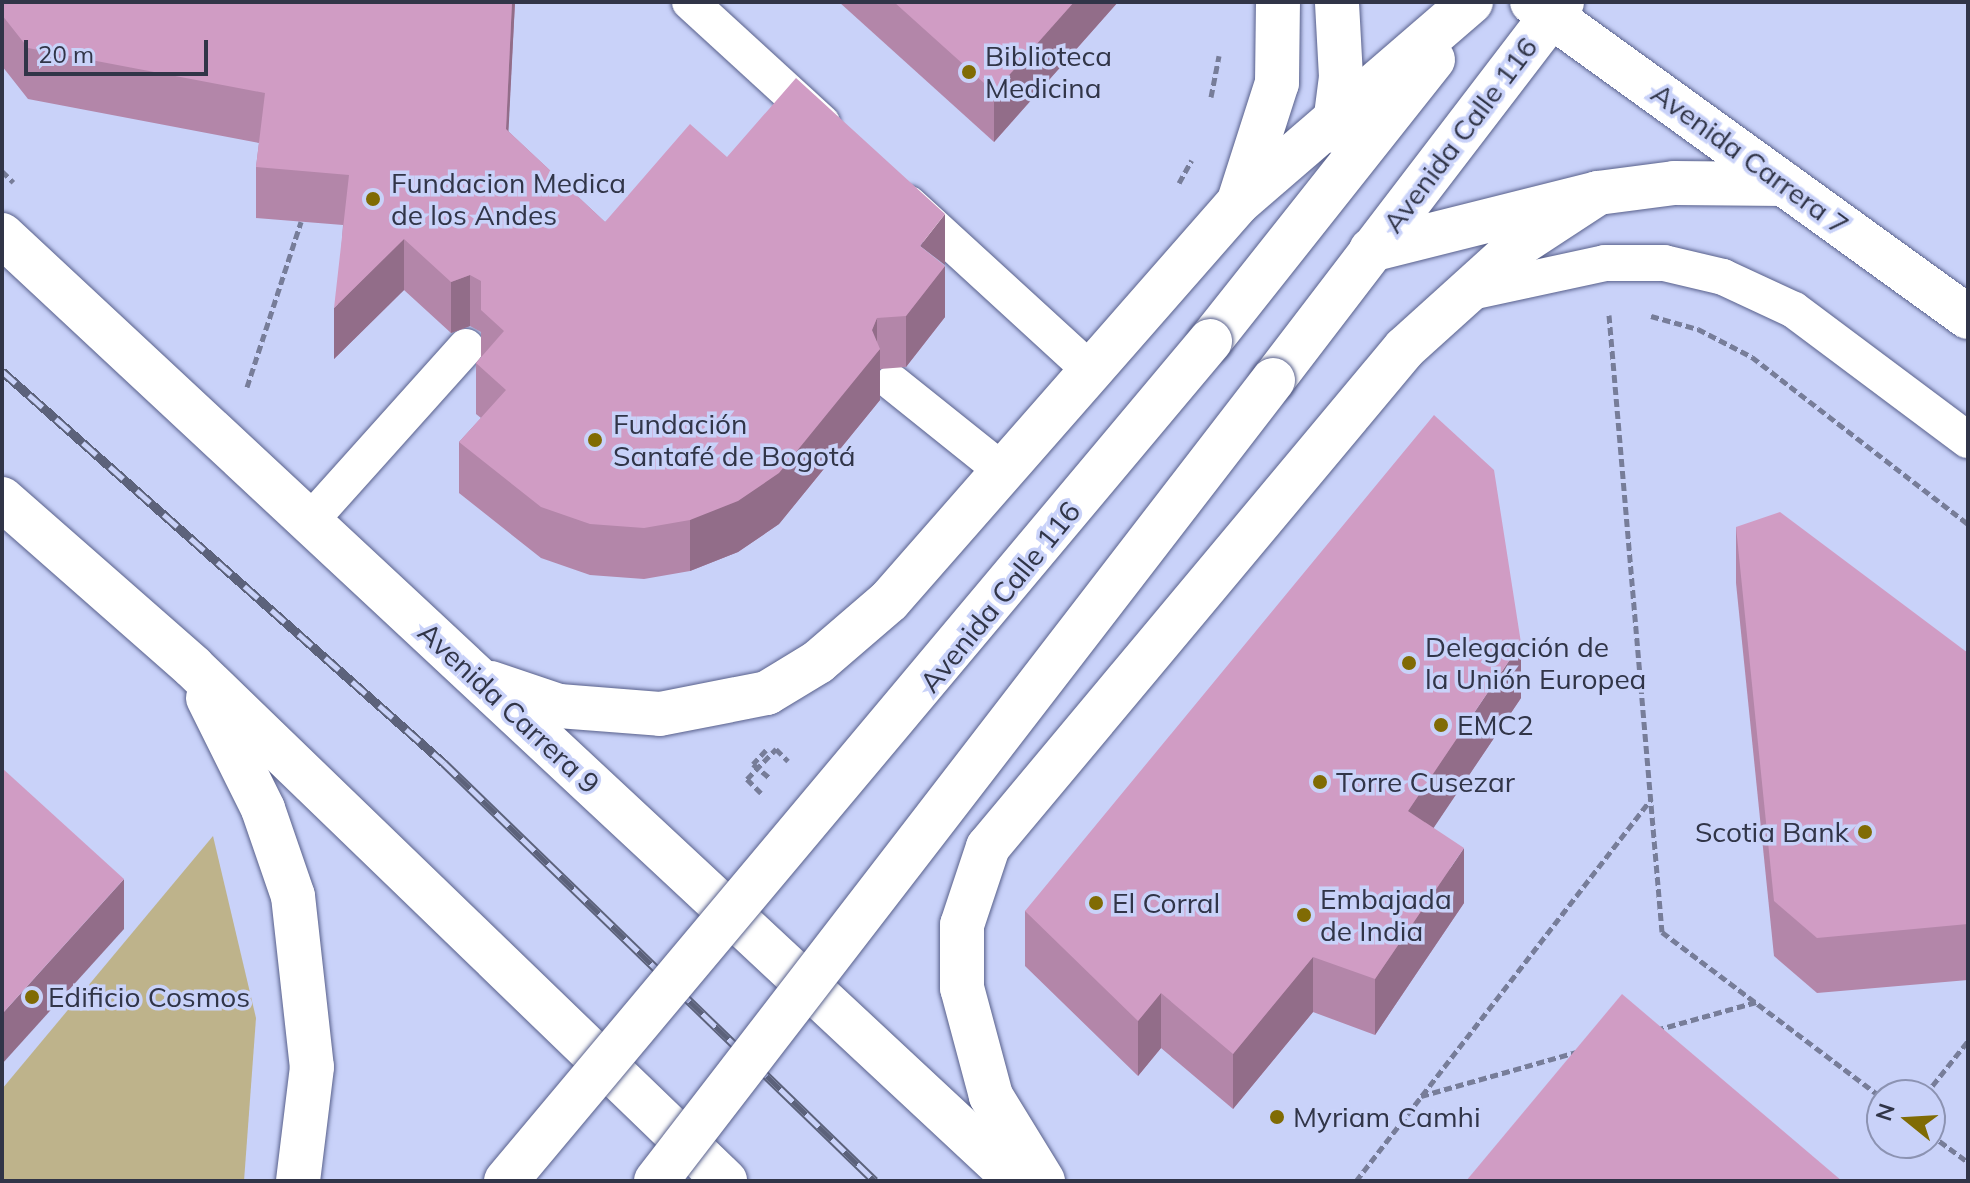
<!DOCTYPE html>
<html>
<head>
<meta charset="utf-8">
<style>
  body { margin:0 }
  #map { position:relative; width:1970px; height:1183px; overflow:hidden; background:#c9d2f9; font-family:Mulish,sans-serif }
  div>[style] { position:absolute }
  .green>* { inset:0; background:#beb38b }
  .path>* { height:5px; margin-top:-2.5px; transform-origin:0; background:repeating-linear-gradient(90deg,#777d99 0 8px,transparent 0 12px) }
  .roads { filter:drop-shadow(0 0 2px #58608b) drop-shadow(0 0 2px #58608b) }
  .lane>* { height:36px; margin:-18px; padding:0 18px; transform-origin:18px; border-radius:18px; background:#fff }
  .primary>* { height:44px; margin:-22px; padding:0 22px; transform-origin:22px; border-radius:22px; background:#fff }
  .rail>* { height:9px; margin-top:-4.5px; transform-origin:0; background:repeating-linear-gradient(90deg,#c9d2f9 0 18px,#5c627b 0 36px); box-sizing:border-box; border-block:2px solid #5c627b }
  .path-bridge>* { height:5px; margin-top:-2.5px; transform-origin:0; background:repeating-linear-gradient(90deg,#777d99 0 8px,transparent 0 12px) }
  .bridges { filter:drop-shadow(0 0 2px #58608b) drop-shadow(0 0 2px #58608b) }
  .primary-bridge>* { height:44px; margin:-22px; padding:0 22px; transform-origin:22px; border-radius:22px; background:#fff }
  .wall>* { inset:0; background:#b386a9 }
  .shaded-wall>* { inset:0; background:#926d89 }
  .building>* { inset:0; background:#d09cc4 }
  .dots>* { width:22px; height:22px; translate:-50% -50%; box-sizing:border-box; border:4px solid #c9d2f9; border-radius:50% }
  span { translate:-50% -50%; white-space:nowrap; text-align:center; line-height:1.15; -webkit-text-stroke:7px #c9d2f9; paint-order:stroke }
  .poi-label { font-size:28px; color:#313548 }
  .left { translate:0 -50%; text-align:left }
  .right { translate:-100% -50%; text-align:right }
  .street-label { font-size:28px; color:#313548 }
  .frame { position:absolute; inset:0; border:4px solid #313548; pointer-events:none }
  .north { position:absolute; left:1866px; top:1079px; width:80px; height:80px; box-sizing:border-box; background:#c9d2f9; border:2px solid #8c93b2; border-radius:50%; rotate:288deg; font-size:22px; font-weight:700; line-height:32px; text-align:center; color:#313548 }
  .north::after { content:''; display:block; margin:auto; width:28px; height:36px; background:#806b04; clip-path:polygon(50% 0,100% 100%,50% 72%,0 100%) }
  .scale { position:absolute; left:24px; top:40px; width:184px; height:36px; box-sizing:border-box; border:4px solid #313548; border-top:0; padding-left:10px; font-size:24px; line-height:28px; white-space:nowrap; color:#313548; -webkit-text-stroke:6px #c9d2f9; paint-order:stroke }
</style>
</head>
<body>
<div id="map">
  <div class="green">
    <i style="clip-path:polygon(213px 836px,256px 1018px,244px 1181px,2px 1181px,2px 1089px)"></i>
  </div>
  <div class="path">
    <i style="left:1211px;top:97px;width:42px;rotate:-79deg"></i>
    <i style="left:2px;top:171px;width:16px;rotate:45deg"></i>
    <i style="left:1179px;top:183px;width:26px;rotate:-61deg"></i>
    <i style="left:1609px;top:315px;width:619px;rotate:85.09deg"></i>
    <i style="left:1662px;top:932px;width:276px;rotate:37deg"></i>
    <i style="left:1651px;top:316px;width:49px;rotate:15.5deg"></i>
    <i style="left:1698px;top:329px;width:61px;rotate:27.4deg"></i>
    <i style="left:1752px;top:357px;width:273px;rotate:37.7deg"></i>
    <i style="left:247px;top:387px;width:174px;rotate:-71.9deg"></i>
    <i style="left:766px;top:750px;width:19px;rotate:133deg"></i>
    <i style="left:753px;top:764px;width:23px;rotate:40deg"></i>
    <i style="left:1656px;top:1030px;width:104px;rotate:-15.6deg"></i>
    <i style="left:1925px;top:1095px;width:69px;rotate:-51.5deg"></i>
    <i style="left:1421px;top:1096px;width:162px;rotate:-15.8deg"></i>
    <i style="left:1930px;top:1134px;width:47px;rotate:36.4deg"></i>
    <i style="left:1356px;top:1181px;width:483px;rotate:-52.3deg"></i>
  </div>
  <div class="roads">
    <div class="lane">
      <i style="left:690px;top:2px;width:179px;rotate:42.5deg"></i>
      <i style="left:909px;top:204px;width:247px;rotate:42.5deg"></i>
      <i style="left:1462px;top:294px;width:146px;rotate:-12.2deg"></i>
      <i style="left:1605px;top:263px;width:59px"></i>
      <i style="left:1664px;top:263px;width:61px;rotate:13.3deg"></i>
      <i style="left:1723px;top:277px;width:78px;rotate:24.9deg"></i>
      <i style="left:1794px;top:310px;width:217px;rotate:36.8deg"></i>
      <i style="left:893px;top:383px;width:141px;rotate:38.7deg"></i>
      <i style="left:309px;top:522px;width:235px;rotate:-48.1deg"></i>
    </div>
    <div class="primary">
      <i style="left:1532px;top:2px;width:538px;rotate:35.85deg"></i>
      <i style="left:1334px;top:131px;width:54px;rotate:-82.6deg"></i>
      <i style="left:1341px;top:77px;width:75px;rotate:-93.1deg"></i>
      <i style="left:1240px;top:198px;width:121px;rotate:-72.2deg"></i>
      <i style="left:1277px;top:83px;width:81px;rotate:-89.3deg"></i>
      <i style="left:2px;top:235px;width:1387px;rotate:42.98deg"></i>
      <i style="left:1371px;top:250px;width:234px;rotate:-14.1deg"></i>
      <i style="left:1598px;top:193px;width:77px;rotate:-7.5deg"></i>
      <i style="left:1674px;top:183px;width:110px;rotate:0.5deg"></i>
      <i style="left:1210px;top:341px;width:359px;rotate:-51.6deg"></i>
      <i style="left:1273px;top:380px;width:476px;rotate:-52.6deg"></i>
      <i style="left:2px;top:499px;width:254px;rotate:41.3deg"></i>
      <i style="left:193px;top:667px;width:740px;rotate:44.01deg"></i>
      <i style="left:491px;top:683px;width:72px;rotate:18.7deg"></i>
      <i style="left:559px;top:706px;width:101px;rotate:4.5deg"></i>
      <i style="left:660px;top:714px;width:109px;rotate:-11.1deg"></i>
      <i style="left:767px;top:693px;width:60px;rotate:-31.3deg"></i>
      <i style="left:818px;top:662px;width:94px;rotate:-40.7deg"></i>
      <i style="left:889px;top:601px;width:529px;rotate:-48.75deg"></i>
      <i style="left:1238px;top:203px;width:308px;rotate:-40.8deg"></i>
      <i style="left:208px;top:698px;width:124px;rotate:63.6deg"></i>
      <i style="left:263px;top:809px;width:92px;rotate:71deg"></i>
      <i style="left:293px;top:896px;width:172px;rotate:83.7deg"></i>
      <i style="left:312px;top:1067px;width:115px;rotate:97deg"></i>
      <i style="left:1043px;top:1181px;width:100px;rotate:-121.5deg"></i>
      <i style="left:991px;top:1096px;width:112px;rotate:-105deg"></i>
      <i style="left:962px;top:988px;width:63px;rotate:-90deg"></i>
      <i style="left:962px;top:925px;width:82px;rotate:-71.6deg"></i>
      <i style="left:988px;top:847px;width:650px;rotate:-50.12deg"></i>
      <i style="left:1405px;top:348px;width:155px;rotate:-42.1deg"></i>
      <i style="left:1520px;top:244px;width:93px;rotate:-33.2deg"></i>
    </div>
  </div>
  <div class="rail">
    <i style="left:2px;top:371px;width:591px;rotate:41.57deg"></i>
    <i style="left:444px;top:763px;width:600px;rotate:44.12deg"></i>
  </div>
  <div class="path-bridge">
    <i style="left:761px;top:793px;width:20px;rotate:-135deg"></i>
    <i style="left:747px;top:779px;width:42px;rotate:-46deg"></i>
    <i style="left:776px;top:749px;width:17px;rotate:45deg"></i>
  </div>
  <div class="bridges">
    <div class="primary-bridge">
      <i style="left:506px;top:1181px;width:1096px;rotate:-50.03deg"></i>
      <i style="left:656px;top:1181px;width:1011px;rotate:-52.39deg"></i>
    </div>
  </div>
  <div class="wall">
    <i style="clip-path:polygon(2px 2px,515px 2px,508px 131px,605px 222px,727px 157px,945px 266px,945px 317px,906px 367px,880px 369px,880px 400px,779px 524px,738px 552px,690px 571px,644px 579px,590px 575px,541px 558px,459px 493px,459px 442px,481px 418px,476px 414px,476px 363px,481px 357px,481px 332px,470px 326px,451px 333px,404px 290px,334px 359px,343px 225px,256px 218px,256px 167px,259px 143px,28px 99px,2px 66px)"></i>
    <i style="clip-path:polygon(839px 2px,1118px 2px,994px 142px)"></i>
    <i style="clip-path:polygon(1736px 527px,1968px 653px,1968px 980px,1817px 993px,1774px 956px,1736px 583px)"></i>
    <i style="clip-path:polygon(1521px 698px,1433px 828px,1464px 903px,1375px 1035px,1313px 1012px,1233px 1109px,1161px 1048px,1138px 1076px,1025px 966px,1025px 911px)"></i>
  </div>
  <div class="shaded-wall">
    <i style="clip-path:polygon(512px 2px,515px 2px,506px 180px,506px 129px)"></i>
    <i style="clip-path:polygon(1074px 2px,1118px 2px,994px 142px,994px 92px)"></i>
    <i style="clip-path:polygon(945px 214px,945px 265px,920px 246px)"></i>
    <i style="clip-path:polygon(404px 239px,404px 290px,334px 359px,334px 308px)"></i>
    <i style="clip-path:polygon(945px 266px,945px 317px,906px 367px,906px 316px)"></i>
    <i style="clip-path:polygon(470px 275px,470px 326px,451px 333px,451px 282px)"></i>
    <i style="clip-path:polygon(877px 318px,877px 352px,880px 349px,880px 400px,779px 524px,738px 552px,690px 571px,690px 520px,872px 330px)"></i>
    <i style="clip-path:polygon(1521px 643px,1521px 698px,1408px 866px,1408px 811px)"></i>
    <i style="clip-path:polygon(1464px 848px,1464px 903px,1375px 1035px,1375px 979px)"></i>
    <i style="clip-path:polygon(124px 879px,124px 929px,2px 1064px,2px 1014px)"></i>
    <i style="clip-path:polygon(1313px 957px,1313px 1012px,1233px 1109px,1233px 1054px)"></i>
    <i style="clip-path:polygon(1161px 993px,1161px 1048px,1138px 1076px,1138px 1021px)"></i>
  </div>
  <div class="building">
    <i style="clip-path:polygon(2px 2px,512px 2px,506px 129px,605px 222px,690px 124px,727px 157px,796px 78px,945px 214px,920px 246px,945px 266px,906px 316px,877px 318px,872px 330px,880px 349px,779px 473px,738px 501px,690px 520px,644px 528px,590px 524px,541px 507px,459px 442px,506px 390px,476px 363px,504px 331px,481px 310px,481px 281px,470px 275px,451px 282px,404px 239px,334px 308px,349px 175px,256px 167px,265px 93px,28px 48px,2px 15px)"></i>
    <i style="clip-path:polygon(894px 2px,1074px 2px,994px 92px)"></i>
    <i style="clip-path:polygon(1434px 415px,1494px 470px,1521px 643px,1408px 811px,1464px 848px,1375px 979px,1313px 957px,1233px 1054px,1161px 993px,1138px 1021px,1025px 911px)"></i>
    <i style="clip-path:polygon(1780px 512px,1968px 653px,1968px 924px,1817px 938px,1774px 901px,1736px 527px)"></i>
    <i style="clip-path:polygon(2px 768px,124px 879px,2px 1014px)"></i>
    <i style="clip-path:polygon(1622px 994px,1842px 1181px,1466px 1181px)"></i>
  </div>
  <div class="dots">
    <i style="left:969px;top:72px;background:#806b04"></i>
    <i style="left:373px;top:199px;background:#806b04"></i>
    <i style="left:595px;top:440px;background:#806b04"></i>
    <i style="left:1409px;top:663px;background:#806b04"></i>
    <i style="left:1441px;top:725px;background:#806b04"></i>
    <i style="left:1320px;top:782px;background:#806b04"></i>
    <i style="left:1865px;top:832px;background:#806b04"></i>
    <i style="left:1096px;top:903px;background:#806b04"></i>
    <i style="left:1304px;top:915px;background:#806b04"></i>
    <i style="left:32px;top:997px;background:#806b04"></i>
    <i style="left:1277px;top:1117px;background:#806b04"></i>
  </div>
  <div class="poi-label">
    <span class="left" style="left:985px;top:72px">Biblioteca<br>Medicina</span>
    <span class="left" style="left:391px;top:199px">Fundacion Medica<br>de los Andes</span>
    <span class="left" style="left:613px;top:440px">Fundación<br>Santafé de Bogotá</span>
    <span class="left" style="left:1425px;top:663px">Delegación de<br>la Unión Europea</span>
    <span class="left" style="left:1457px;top:725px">EMC2</span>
    <span class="left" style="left:1336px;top:782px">Torre Cusezar</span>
    <span class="right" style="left:1849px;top:832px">Scotia Bank</span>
    <span class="left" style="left:1320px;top:915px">Embajada<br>de India</span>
    <span class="left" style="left:1112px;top:903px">El Corral</span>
    <span class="left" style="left:48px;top:997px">Edificio Cosmos</span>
    <span class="left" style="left:1293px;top:1117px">Myriam Camhi</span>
  </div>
  <div class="street-label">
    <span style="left:1460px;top:135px;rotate:-53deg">Avenida Calle 116</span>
    <span style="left:1750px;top:159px;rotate:36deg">Avenida Carrera 7</span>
    <span style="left:1000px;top:597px;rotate:-51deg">Avenida Calle 116</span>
    <span style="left:509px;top:708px;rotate:43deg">Avenida Carrera 9</span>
  </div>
  <div class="frame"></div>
  <div class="north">N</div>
  <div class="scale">20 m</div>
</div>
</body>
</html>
